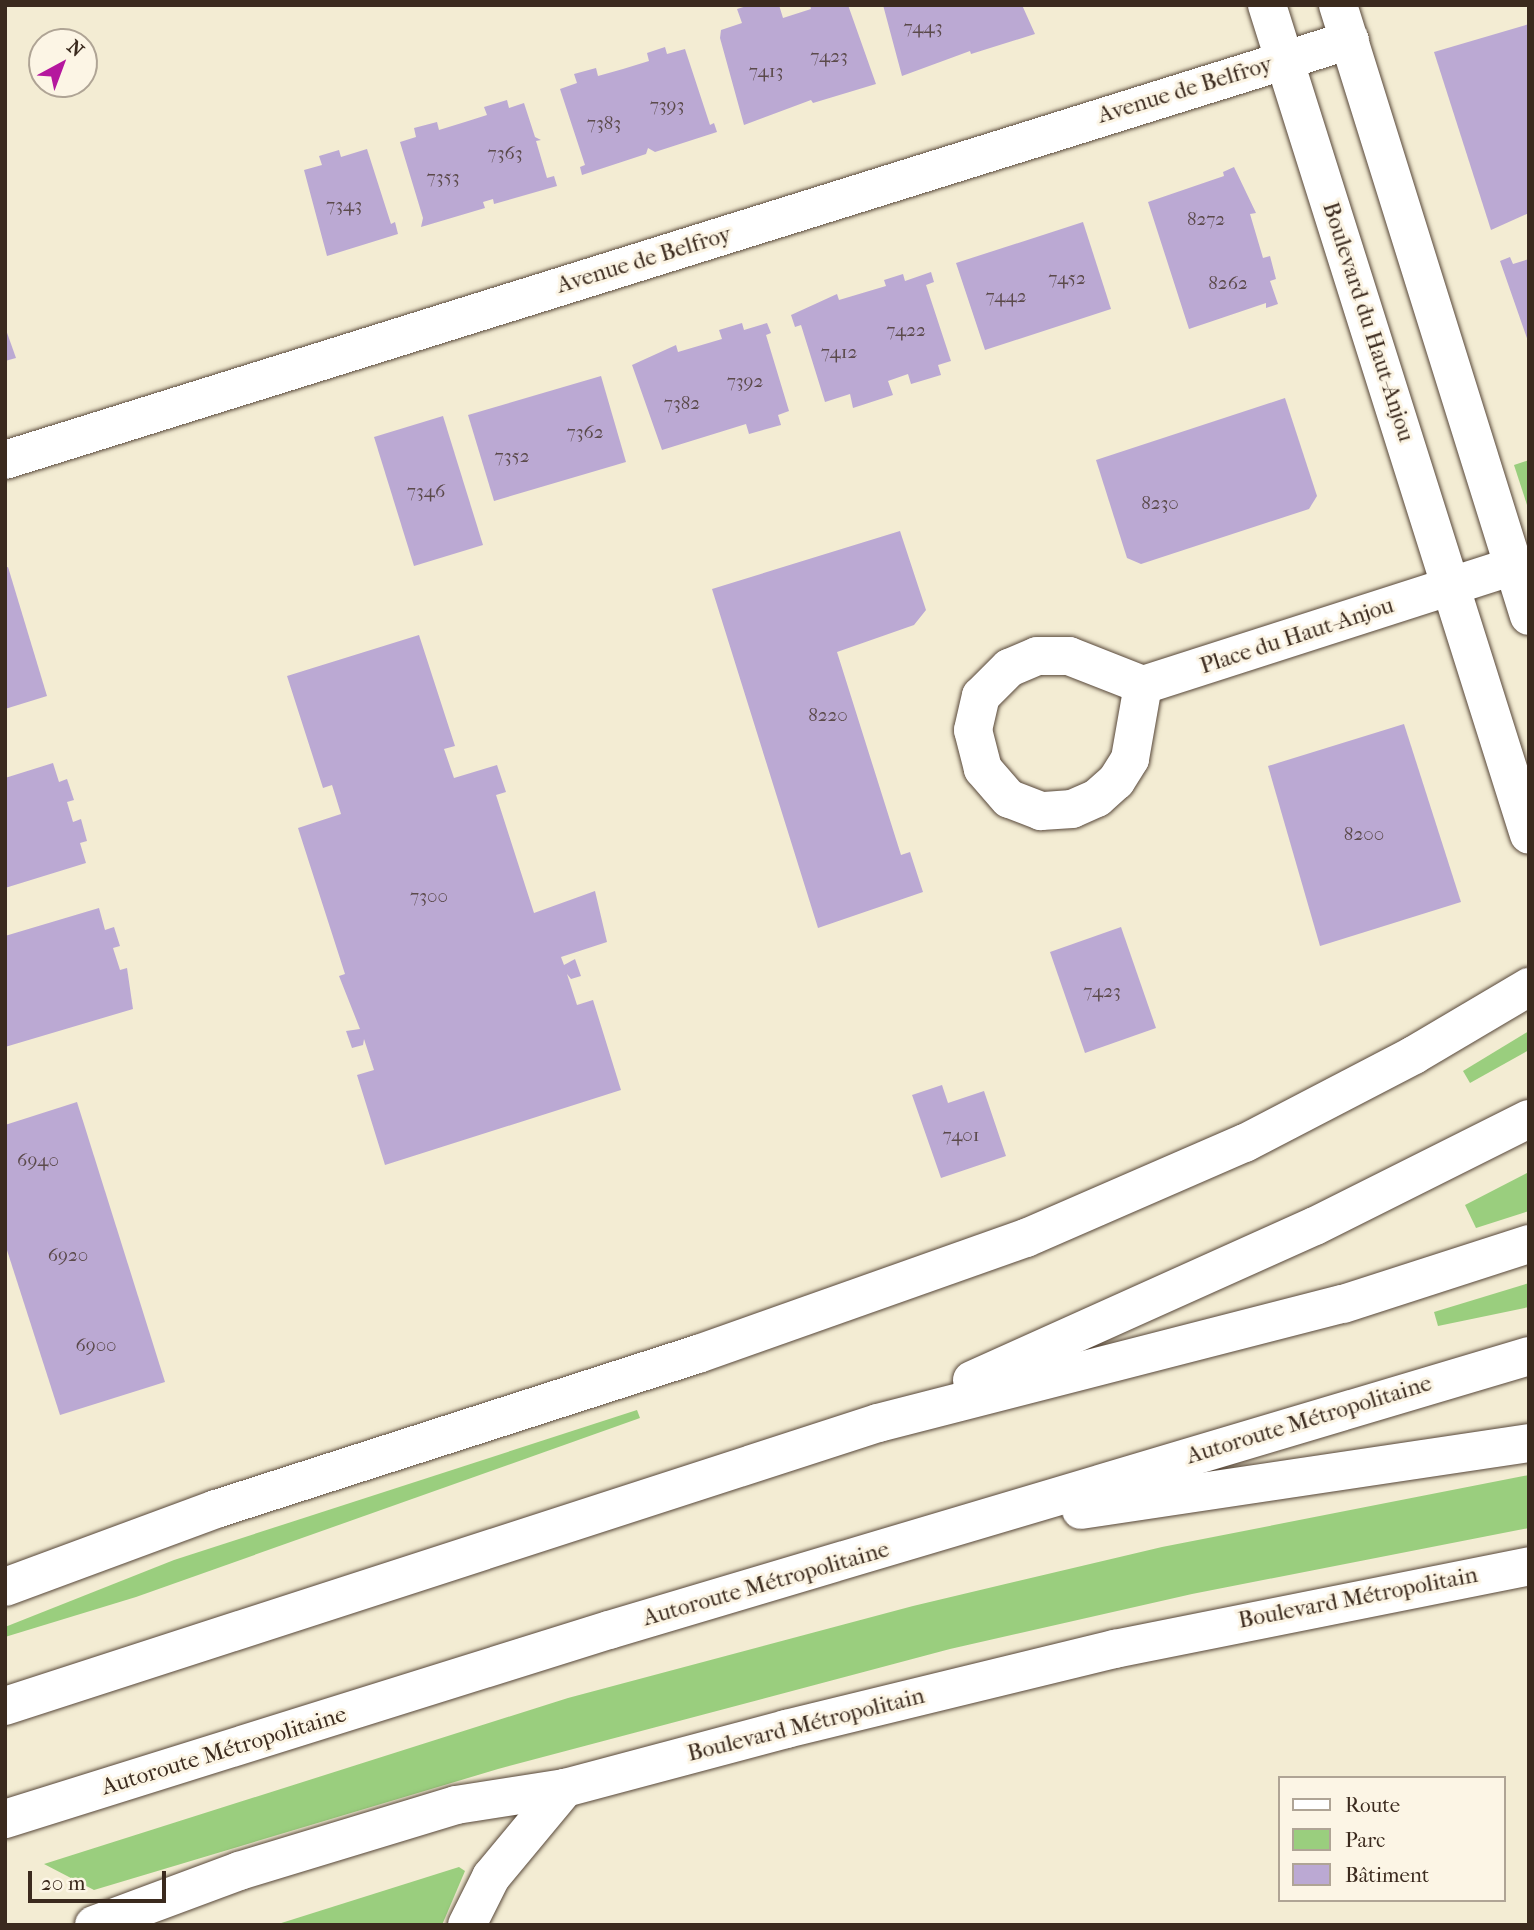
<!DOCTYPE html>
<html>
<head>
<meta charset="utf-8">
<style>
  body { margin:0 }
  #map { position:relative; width:1534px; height:1930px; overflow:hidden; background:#f3ecd3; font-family:"IM FELL French Canon",serif }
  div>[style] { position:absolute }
  .green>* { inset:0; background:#9ace7e }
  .building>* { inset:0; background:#bba9d3 }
  .roads { filter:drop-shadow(0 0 2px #574739) drop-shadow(0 0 2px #574739) }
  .street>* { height:38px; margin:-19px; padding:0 19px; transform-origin:19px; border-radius:19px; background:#fff }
  .secondary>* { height:38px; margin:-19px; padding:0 19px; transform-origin:19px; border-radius:19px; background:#fff }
  .highway>* { height:38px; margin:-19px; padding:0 19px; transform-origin:19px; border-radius:19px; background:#fff }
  span { translate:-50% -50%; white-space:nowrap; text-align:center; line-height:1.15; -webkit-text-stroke:6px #fcf5e5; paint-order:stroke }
  .number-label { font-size:19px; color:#5b4a4b }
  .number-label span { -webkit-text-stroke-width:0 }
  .street-label { font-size:23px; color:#3b2a1e }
  .frame { position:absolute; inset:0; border:7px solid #3b2a1e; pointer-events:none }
  .legend { position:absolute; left:1278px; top:1776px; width:228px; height:126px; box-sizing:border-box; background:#fcf5e5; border:2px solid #afa495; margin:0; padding:9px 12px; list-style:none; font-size:21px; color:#3b2a1e }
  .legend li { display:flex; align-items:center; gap:14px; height:35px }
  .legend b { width:35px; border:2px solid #afa495 }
  .north { position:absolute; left:28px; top:28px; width:70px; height:70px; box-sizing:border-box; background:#fcf5e5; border:2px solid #afa495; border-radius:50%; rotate:41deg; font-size:19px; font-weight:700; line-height:28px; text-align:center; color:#3b2a1e }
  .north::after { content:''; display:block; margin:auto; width:24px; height:32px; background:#b5179e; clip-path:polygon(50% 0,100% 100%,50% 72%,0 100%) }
  .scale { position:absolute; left:28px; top:1871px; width:138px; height:32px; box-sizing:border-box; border:4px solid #3b2a1e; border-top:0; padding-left:9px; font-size:21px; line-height:24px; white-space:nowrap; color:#3b2a1e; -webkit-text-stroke:5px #fcf5e5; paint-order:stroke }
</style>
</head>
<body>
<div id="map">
  <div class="green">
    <i style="clip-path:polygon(1529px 460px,1529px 511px,1514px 465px)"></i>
    <i style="clip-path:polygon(1529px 1031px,1529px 1050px,1470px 1083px,1463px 1071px)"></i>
    <i style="clip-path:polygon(1529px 1172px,1529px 1211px,1476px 1228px,1465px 1205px)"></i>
    <i style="clip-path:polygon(1529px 1283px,1529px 1307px,1438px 1326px,1434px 1312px)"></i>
    <i style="clip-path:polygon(637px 1410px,640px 1418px,136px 1597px,5px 1637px,5px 1627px,174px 1560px)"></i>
    <i style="clip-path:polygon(1529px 1475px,1529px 1528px,1192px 1594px,950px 1649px,498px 1769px,94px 1890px,44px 1864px,568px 1698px,913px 1606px,1162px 1547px)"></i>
    <i style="clip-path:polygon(459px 1867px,465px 1871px,442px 1925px,275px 1925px)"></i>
  </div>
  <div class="building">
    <i style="clip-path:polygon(750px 5px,779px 5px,783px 18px,811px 9px,810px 5px,848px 5px,876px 84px,813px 103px,811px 100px,744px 125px,720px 38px,721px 30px,742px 23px,737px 9px)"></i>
    <i style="clip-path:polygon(883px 5px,1022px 5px,1035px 34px,971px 54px,970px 51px,902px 76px)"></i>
    <i style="clip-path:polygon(1529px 24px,1529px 213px,1491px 230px,1434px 52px)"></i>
    <i style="clip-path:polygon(665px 47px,667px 54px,685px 49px,710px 125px,714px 123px,717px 132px,655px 152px,648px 148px,646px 154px,582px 175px,580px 167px,585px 165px,560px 89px,577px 83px,574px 74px,596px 68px,598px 76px,623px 69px,649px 61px,647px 53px)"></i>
    <i style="clip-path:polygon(507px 100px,509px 108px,524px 103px,535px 137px,541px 140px,536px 141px,547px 178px,554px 176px,557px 186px,494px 204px,493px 199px,483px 202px,485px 208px,421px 227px,423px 218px,400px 142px,416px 137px,414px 128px,437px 122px,439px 130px,465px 122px,487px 115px,484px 107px)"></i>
    <i style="clip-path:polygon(367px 149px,391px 224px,395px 222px,398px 234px,327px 256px,304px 170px,322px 165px,319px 156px,339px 150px,341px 157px)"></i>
    <i style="clip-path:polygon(1234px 167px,1256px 213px,1250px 214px,1263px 258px,1270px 256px,1276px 279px,1270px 281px,1278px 304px,1266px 308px,1266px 303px,1189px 329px,1148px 202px,1224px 176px,1223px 172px)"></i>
    <i style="clip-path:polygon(1083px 222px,1111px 309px,985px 350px,956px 263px)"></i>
    <i style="clip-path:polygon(1510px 257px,1513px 264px,1529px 259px,1529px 344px,1500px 261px)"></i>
    <i style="clip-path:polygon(931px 272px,934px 282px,926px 285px,951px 361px,938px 365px,941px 375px,911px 384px,908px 374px,888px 381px,893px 395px,853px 408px,850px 394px,825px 402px,801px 325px,795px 327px,791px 315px,837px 294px,839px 300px,886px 286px,884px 280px,903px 274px,905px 281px)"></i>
    <i style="clip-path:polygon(742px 323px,744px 330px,767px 323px,771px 333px,766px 335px,789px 411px,778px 415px,781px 425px,749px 434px,746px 424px,662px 450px,632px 365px,676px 345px,678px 352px,722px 339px,719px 330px)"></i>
    <i style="clip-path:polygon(5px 327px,16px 358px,5px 361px)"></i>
    <i style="clip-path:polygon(601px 376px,626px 462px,494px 501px,468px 415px)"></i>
    <i style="clip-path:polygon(1285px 398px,1317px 496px,1309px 509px,1141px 564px,1127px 558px,1096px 460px)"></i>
    <i style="clip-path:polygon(443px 416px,483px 545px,414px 566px,374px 437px)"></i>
    <i style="clip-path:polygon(900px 531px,926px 610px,914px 625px,837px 652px,901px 855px,910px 852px,923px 892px,818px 928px,712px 589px)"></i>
    <i style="clip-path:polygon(8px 567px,47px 696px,5px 709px,5px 568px)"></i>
    <i style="clip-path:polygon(419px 635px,455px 746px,444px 749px,454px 778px,497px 765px,506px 792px,496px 795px,534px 913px,595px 891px,607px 942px,561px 957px,564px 965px,575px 959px,581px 976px,571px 979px,567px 974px,577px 1005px,593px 1000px,621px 1090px,385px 1165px,357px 1075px,374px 1070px,364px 1039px,363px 1045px,352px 1048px,346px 1031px,360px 1029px,339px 976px,345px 974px,298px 828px,341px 814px,332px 785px,323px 788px,287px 676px)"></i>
    <i style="clip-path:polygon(1404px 724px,1461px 902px,1320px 946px,1268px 766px)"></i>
    <i style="clip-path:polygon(53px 763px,59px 782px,67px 779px,74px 800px,67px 802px,73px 822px,81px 819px,87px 841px,80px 843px,86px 863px,5px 888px,5px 778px)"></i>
    <i style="clip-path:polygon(99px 908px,105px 930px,114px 927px,120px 946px,113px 948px,120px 970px,127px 968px,133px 1009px,5px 1047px,5px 936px)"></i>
    <i style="clip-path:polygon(1121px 927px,1156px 1028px,1085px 1053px,1050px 952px)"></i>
    <i style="clip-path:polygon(942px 1085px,948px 1103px,984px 1091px,1006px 1156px,941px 1178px,912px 1095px)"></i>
    <i style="clip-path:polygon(77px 1102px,165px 1382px,60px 1415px,5px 1244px,5px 1125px)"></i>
  </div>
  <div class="roads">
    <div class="street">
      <i style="left:1267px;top:5px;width:870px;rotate:72.48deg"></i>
      <i style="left:1338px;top:5px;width:640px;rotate:72.64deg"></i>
      <i style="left:5px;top:460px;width:1409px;rotate:-17.34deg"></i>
      <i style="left:1143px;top:685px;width:75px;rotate:100deg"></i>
      <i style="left:1130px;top:759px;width:26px;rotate:122deg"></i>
      <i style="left:1116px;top:781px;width:25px;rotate:138deg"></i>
      <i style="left:1097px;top:798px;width:27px;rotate:156deg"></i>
      <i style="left:1072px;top:809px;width:31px;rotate:176deg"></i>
      <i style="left:1041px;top:811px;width:34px;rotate:-159deg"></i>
      <i style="left:1009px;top:799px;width:40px;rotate:-131deg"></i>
      <i style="left:983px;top:769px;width:40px;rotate:-104.4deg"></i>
      <i style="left:973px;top:730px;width:35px;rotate:-77deg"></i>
      <i style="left:981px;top:696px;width:40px;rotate:-45deg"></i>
      <i style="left:1009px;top:668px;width:30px;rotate:-23deg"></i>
      <i style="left:1037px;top:656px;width:32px"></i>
      <i style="left:1069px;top:656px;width:79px;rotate:21.4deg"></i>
      <i style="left:1143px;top:685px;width:389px;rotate:-17.8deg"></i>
    </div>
    <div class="secondary">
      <i style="left:5px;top:1587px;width:225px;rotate:-20.3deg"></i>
      <i style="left:216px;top:1509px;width:506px;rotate:-17.83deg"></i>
      <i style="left:698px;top:1354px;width:348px;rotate:-19.5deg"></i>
      <i style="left:1026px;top:1238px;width:239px;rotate:-23.5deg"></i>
      <i style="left:1245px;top:1143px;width:191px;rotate:-27.5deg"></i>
      <i style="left:1414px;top:1055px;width:134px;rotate:-30.6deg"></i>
      <i style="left:94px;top:1925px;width:155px;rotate:-20.4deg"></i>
      <i style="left:239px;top:1871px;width:227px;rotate:-16.9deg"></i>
      <i style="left:456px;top:1805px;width:110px;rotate:-8.9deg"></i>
      <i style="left:565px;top:1788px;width:229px;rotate:-14.9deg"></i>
      <i style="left:786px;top:1729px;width:339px;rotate:-13.7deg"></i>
      <i style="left:1115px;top:1649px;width:422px;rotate:-11.3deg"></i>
      <i style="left:467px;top:1925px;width:54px;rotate:-63.4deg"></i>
      <i style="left:491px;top:1877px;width:116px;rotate:-50.3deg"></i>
    </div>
    <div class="highway">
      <i style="left:972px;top:1380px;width:376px;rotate:-24.2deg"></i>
      <i style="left:1315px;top:1226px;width:239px;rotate:-26.6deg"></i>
      <i style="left:1081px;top:1510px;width:453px;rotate:-8.5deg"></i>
      <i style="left:5px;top:1706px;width:918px;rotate:-17.96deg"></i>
      <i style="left:878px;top:1423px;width:480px;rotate:-14.4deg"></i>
      <i style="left:1343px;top:1304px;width:195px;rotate:-17.9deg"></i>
      <i style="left:5px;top:1819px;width:633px;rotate:-17.38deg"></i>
      <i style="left:609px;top:1630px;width:960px;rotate:-16.58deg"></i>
    </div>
  </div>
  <div class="number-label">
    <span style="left:923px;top:28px">7443</span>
    <span style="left:829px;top:57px">7423</span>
    <span style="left:766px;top:72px">7413</span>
    <span style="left:667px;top:106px">7393</span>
    <span style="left:604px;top:124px">7383</span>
    <span style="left:505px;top:154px">7363</span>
    <span style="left:443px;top:178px">7353</span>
    <span style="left:344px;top:206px">7343</span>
    <span style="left:1206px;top:220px">8272</span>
    <span style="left:1067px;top:279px">7452</span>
    <span style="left:1228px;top:284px">8262</span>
    <span style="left:1006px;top:297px">7442</span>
    <span style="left:906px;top:331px">7422</span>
    <span style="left:839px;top:353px">7412</span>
    <span style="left:745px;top:382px">7392</span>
    <span style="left:682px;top:404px">7382</span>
    <span style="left:585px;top:433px">7362</span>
    <span style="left:512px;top:457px">7352</span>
    <span style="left:426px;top:492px">7346</span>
    <span style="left:1160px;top:504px">8230</span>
    <span style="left:828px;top:716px">8220</span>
    <span style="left:1364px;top:835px">8200</span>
    <span style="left:429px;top:897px">7300</span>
    <span style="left:1102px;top:992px">7423</span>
    <span style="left:961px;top:1136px">7401</span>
    <span style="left:38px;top:1161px">6940</span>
    <span style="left:68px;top:1256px">6920</span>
    <span style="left:96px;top:1346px">6900</span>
  </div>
  <div class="street-label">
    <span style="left:1185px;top:90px;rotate:-17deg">Avenue de Belfroy</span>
    <span style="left:644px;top:260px;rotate:-17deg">Avenue de Belfroy</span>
    <span style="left:1368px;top:322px;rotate:72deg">Boulevard du Haut-Anjou</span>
    <span style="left:1297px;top:636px;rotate:-18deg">Place du Haut-Anjou</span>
    <span style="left:1309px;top:1420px;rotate:-17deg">Autoroute Métropolitaine</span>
    <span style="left:766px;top:1584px;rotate:-16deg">Autoroute Métropolitaine</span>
    <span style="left:1358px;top:1598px;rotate:-11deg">Boulevard Métropolitain</span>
    <span style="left:806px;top:1725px;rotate:-14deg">Boulevard Métropolitain</span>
    <span style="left:224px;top:1751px;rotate:-17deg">Autoroute Métropolitaine</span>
  </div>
  <div class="frame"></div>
  <ul class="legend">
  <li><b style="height:9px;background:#fff"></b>Route</li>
  <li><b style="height:19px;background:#9ace7e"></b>Parc</li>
  <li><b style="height:19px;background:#bba9d3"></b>Bâtiment</li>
  </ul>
  <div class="north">N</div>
  <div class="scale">20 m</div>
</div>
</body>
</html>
